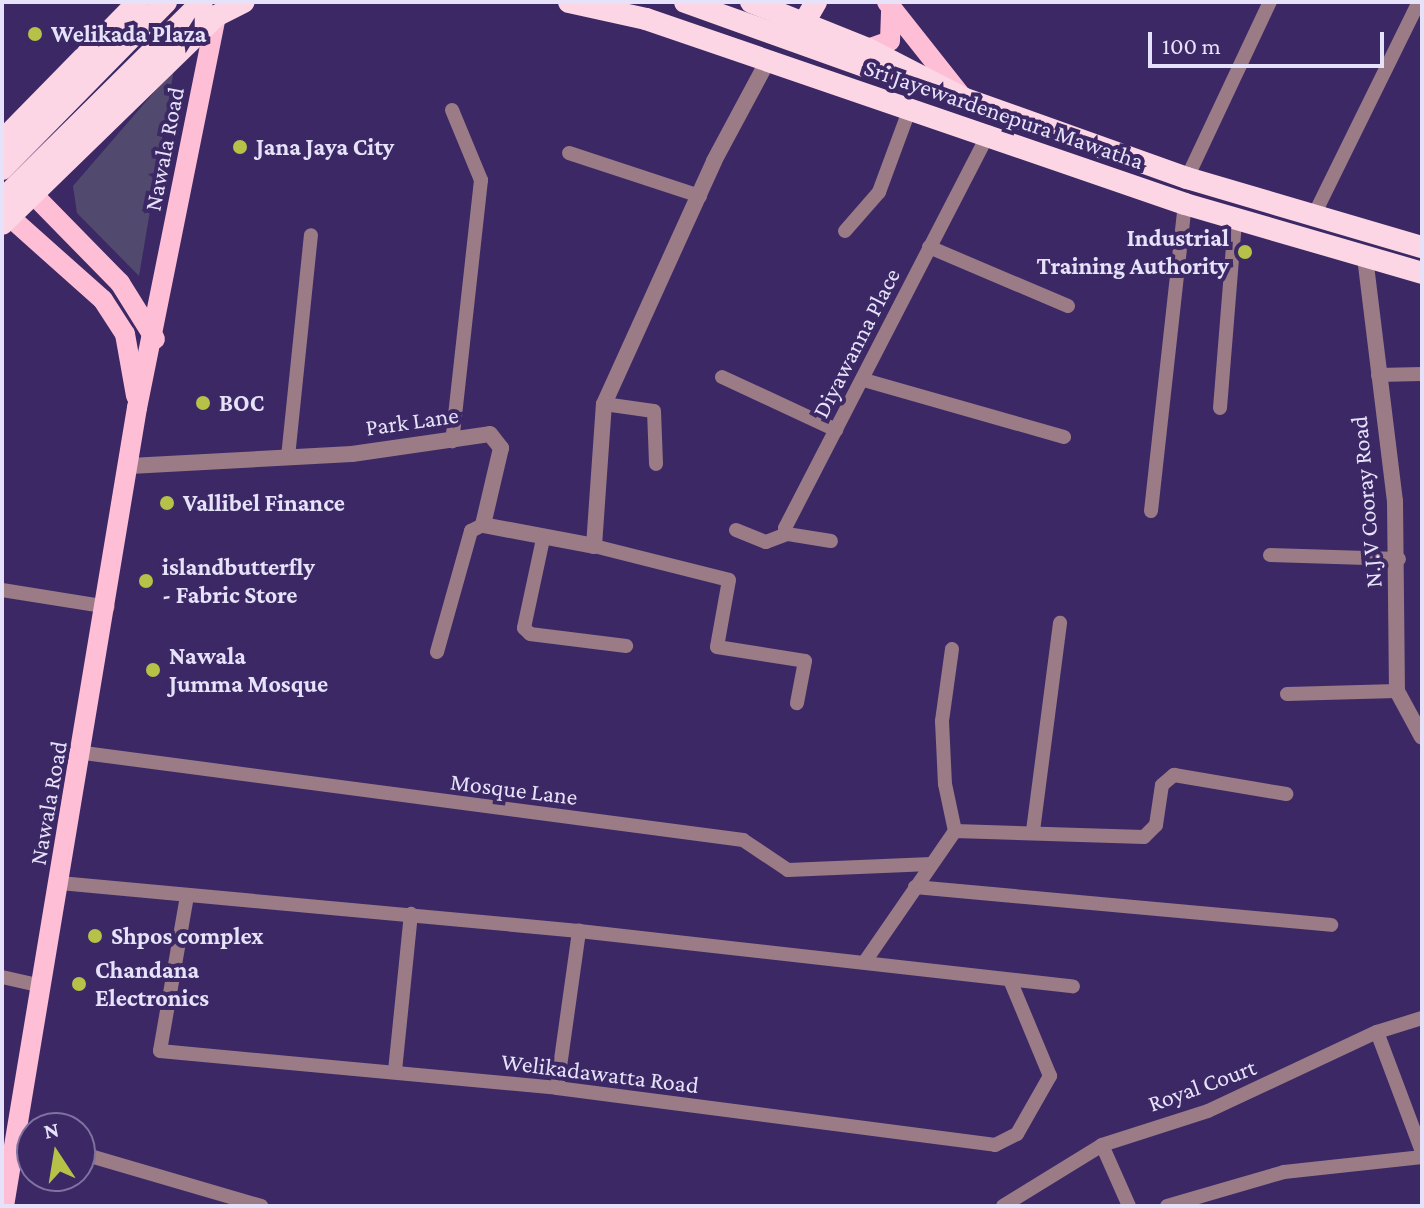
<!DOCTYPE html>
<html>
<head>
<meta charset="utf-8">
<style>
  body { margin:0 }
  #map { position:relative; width:1424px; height:1208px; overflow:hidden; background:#3b2865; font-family:"Crimson Pro",serif }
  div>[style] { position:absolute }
  .green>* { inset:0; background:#52496f }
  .minor>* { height:14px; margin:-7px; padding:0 7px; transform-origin:7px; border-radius:7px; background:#9a7b86 }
  .tertiary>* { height:16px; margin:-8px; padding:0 8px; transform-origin:8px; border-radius:8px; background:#9a7b86 }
  .primary>* { height:20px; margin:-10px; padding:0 10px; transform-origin:10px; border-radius:10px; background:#fdbed6 }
  .trunk>* { height:22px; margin:-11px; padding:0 11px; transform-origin:11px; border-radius:11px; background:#fcd6e4 }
  .trunk-bridge>* { height:22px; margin:-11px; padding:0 11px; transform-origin:11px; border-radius:11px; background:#fcd6e4 }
  .dots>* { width:22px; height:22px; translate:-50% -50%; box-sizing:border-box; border:4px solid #3b2865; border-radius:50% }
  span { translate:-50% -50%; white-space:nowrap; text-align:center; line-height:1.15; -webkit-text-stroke:8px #3b2865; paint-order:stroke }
  .poi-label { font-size:24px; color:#e6e2f9; font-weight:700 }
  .left { translate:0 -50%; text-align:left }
  .right { translate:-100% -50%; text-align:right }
  .street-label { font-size:24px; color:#e6e2f9 }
  .frame { position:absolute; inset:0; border:4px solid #e6e2f9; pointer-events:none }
  .north { position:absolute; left:16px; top:1112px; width:80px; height:80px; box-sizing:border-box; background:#3b2865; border:2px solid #7f72a0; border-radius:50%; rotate:348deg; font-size:22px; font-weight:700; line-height:32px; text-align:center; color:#e6e2f9 }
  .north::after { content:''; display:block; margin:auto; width:28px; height:36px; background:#b6c148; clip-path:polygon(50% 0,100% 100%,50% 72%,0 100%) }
  .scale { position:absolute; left:1148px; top:32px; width:236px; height:36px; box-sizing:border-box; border:4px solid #e6e2f9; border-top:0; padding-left:10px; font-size:24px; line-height:28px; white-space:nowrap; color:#e6e2f9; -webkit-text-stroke:6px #3b2865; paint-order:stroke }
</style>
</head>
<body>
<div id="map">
  <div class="green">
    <i style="clip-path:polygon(174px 69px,139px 276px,77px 213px,73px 186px)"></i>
  </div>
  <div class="minor">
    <i style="left:452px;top:110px;width:76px;rotate:67.5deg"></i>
    <i style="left:481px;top:180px;width:263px;rotate:96.3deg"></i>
    <i style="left:569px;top:153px;width:138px;rotate:18.2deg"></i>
    <i style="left:1187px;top:178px;width:195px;rotate:-64.8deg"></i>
    <i style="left:1313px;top:217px;width:240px;rotate:-63.8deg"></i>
    <i style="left:845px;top:231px;width:52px;rotate:-48.9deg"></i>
    <i style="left:879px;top:192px;width:90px;rotate:-69.7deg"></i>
    <i style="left:929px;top:247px;width:151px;rotate:23deg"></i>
    <i style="left:1378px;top:375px;width:44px;rotate:-1.3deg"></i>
    <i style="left:722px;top:377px;width:126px;rotate:24.9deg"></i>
    <i style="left:864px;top:380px;width:208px;rotate:15.9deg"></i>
    <i style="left:604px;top:404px;width:50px;rotate:8deg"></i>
    <i style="left:654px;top:411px;width:53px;rotate:87.8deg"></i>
    <i style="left:1220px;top:408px;width:189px;rotate:-85.4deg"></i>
    <i style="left:288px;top:457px;width:223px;rotate:-84.1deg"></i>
    <i style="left:1151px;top:511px;width:309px;rotate:-83.7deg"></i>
    <i style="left:736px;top:530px;width:32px;rotate:22deg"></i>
    <i style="left:766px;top:542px;width:22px;rotate:-21deg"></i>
    <i style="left:543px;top:539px;width:91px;rotate:102.1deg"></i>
    <i style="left:524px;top:628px;width:8px;rotate:45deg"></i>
    <i style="left:530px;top:634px;width:97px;rotate:7.1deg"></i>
    <i style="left:831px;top:541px;width:45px;rotate:-171deg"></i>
    <i style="left:787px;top:534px;width:6px;rotate:-108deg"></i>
    <i style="left:785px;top:528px;width:445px;rotate:-62.7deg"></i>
    <i style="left:594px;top:546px;width:139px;rotate:14.1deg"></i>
    <i style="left:729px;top:580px;width:68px;rotate:100.2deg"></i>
    <i style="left:717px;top:647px;width:89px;rotate:9deg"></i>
    <i style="left:805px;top:661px;width:43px;rotate:100.8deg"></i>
    <i style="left:1270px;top:555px;width:129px;rotate:1.8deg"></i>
    <i style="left:2px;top:590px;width:107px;rotate:9.1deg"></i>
    <i style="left:952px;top:649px;width:73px;rotate:97.9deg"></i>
    <i style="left:942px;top:721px;width:63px;rotate:87.3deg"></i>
    <i style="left:945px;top:784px;width:48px;rotate:78deg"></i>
    <i style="left:437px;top:652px;width:126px;rotate:-74.3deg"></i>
    <i style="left:471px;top:531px;width:13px;rotate:-27deg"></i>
    <i style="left:1287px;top:694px;width:110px;rotate:-1.6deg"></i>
    <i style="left:84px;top:753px;width:665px;rotate:7.52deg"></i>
    <i style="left:743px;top:840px;width:54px;rotate:33.7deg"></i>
    <i style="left:788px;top:870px;width:143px;rotate:-2.4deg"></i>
    <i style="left:1033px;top:831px;width:210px;rotate:-82.6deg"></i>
    <i style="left:60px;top:883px;width:521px;rotate:5.28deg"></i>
    <i style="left:579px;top:931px;width:497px;rotate:6.4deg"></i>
    <i style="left:915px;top:887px;width:418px;rotate:5.2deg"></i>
    <i style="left:187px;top:896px;width:157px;rotate:99.9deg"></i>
    <i style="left:160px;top:1051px;width:399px;rotate:5.3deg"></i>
    <i style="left:557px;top:1088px;width:442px;rotate:7.4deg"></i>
    <i style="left:995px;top:1145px;width:25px;rotate:-27deg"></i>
    <i style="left:1017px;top:1134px;width:67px;rotate:-60.4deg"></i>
    <i style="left:1050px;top:1076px;width:104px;rotate:-112.6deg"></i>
    <i style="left:866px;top:960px;width:157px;rotate:-55.4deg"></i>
    <i style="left:955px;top:831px;width:189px;rotate:1.8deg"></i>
    <i style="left:1144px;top:837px;width:17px;rotate:-45deg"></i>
    <i style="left:1156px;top:825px;width:40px;rotate:-81.5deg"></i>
    <i style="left:1162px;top:785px;width:16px;rotate:-40deg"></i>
    <i style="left:1174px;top:775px;width:114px;rotate:9.6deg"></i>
    <i style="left:2px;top:977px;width:41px;rotate:12.7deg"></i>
    <i style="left:1377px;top:1032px;width:128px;rotate:69.4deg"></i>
    <i style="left:395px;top:1071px;width:158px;rotate:-84.2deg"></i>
    <i style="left:557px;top:1088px;width:159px;rotate:-82deg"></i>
    <i style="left:1102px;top:1145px;width:67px;rotate:66.1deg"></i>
    <i style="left:80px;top:1153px;width:189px;rotate:16.3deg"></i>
    <i style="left:1003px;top:1206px;width:116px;rotate:-31.6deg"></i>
    <i style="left:1102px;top:1145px;width:111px;rotate:-17.8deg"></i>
    <i style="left:1208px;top:1111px;width:187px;rotate:-25.1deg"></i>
    <i style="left:1377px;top:1032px;width:47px;rotate:-17.3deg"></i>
    <i style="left:1167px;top:1206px;width:122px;rotate:-16.2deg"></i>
    <i style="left:1284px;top:1172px;width:139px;rotate:-6.2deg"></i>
  </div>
  <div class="tertiary">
    <i style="left:1365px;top:257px;width:246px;rotate:83deg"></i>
    <i style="left:1395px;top:501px;width:190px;rotate:89.4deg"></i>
    <i style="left:1397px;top:691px;width:52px;rotate:61.5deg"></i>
    <i style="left:130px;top:466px;width:222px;rotate:-3.1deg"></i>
    <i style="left:352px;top:454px;width:139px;rotate:-8.2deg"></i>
    <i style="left:490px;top:434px;width:18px;rotate:52deg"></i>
    <i style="left:501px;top:448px;width:79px;rotate:103.2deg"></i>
    <i style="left:483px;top:525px;width:113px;rotate:10.7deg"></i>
    <i style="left:594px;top:546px;width:142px;rotate:-86deg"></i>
    <i style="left:604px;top:404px;width:267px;rotate:-65.6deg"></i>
    <i style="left:714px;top:161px;width:112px;rotate:-61.8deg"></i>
  </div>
  <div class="primary">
    <i style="left:887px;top:2px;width:122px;rotate:51.6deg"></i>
    <i style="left:868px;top:49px;width:23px;rotate:-20deg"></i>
    <i style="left:890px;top:41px;width:34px;rotate:-88deg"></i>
    <i style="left:23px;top:184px;width:139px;rotate:45.6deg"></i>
    <i style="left:120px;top:283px;width:66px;rotate:58deg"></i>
    <i style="left:2px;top:210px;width:135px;rotate:41.7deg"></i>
    <i style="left:103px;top:300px;width:40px;rotate:57.1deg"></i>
    <i style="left:125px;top:334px;width:63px;rotate:79.9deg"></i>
    <i style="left:4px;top:1206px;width:809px;rotate:-80.54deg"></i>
    <i style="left:137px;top:408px;width:400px;rotate:-78.6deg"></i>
  </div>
  <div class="trunk">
    <i style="left:569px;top:2px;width:79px;rotate:12.4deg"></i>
    <i style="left:646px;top:19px;width:570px;rotate:18.94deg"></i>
    <i style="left:1185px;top:204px;width:247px;rotate:16.2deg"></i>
    <i style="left:685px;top:2px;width:235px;rotate:19.7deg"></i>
    <i style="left:751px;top:2px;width:126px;rotate:21.9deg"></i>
    <i style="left:868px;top:49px;width:107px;rotate:27.3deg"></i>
    <i style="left:963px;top:98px;width:238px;rotate:19.7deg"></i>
    <i style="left:1187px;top:178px;width:245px;rotate:16.4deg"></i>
    <i style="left:805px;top:21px;width:22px;rotate:-60deg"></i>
    <i style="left:2px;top:141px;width:194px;rotate:-45.6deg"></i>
    <i style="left:2px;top:224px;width:298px;rotate:-44.2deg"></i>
    <i style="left:216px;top:16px;width:31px;rotate:-27deg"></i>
  </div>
  <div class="trunk-bridge">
    <i style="left:2px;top:169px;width:234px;rotate:-45.5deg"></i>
    <i style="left:2px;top:200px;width:281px;rotate:-44.7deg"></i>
  </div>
  <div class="dots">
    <i style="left:35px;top:34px;background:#b6c148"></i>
    <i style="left:240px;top:147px;background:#b6c148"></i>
    <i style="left:1245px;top:252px;background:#b6c148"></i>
    <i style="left:203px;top:403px;background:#b6c148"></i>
    <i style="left:167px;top:503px;background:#b6c148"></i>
    <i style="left:146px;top:581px;background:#b6c148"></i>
    <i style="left:153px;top:670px;background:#b6c148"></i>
    <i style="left:95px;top:936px;background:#b6c148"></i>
    <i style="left:79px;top:984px;background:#b6c148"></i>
  </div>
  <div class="poi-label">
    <span class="left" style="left:51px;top:34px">Welikada Plaza</span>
    <span class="left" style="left:256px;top:147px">Jana Jaya City</span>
    <span class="right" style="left:1229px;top:252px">Industrial<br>Training Authority</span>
    <span class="left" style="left:219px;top:403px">BOC</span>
    <span class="left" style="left:183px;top:503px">Vallibel Finance</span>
    <span class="left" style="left:162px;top:581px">islandbutterfly<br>- Fabric Store</span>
    <span class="left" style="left:169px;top:670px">Nawala<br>Jumma Mosque</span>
    <span class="left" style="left:111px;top:936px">Shpos complex</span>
    <span class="left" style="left:95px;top:984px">Chandana<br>Electronics</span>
  </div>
  <div class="street-label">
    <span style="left:1004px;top:114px;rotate:19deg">Sri Jayewardenepura Mawatha</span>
    <span style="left:164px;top:149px;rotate:-79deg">Nawala Road</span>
    <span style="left:856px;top:343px;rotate:-63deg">Diyawanna Place</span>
    <span style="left:412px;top:421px;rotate:-8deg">Park Lane</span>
    <span style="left:1366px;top:502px;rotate:-95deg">N.J.V Cooray Road</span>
    <span style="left:514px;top:789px;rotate:7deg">Mosque Lane</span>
    <span style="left:48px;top:803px;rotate:-80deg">Nawala Road</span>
    <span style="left:600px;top:1073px;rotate:7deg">Welikadawatta Road</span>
    <span style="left:1202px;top:1085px;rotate:-20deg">Royal Court</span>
  </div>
  <div class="frame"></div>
  <div class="north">N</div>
  <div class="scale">100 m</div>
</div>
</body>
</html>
